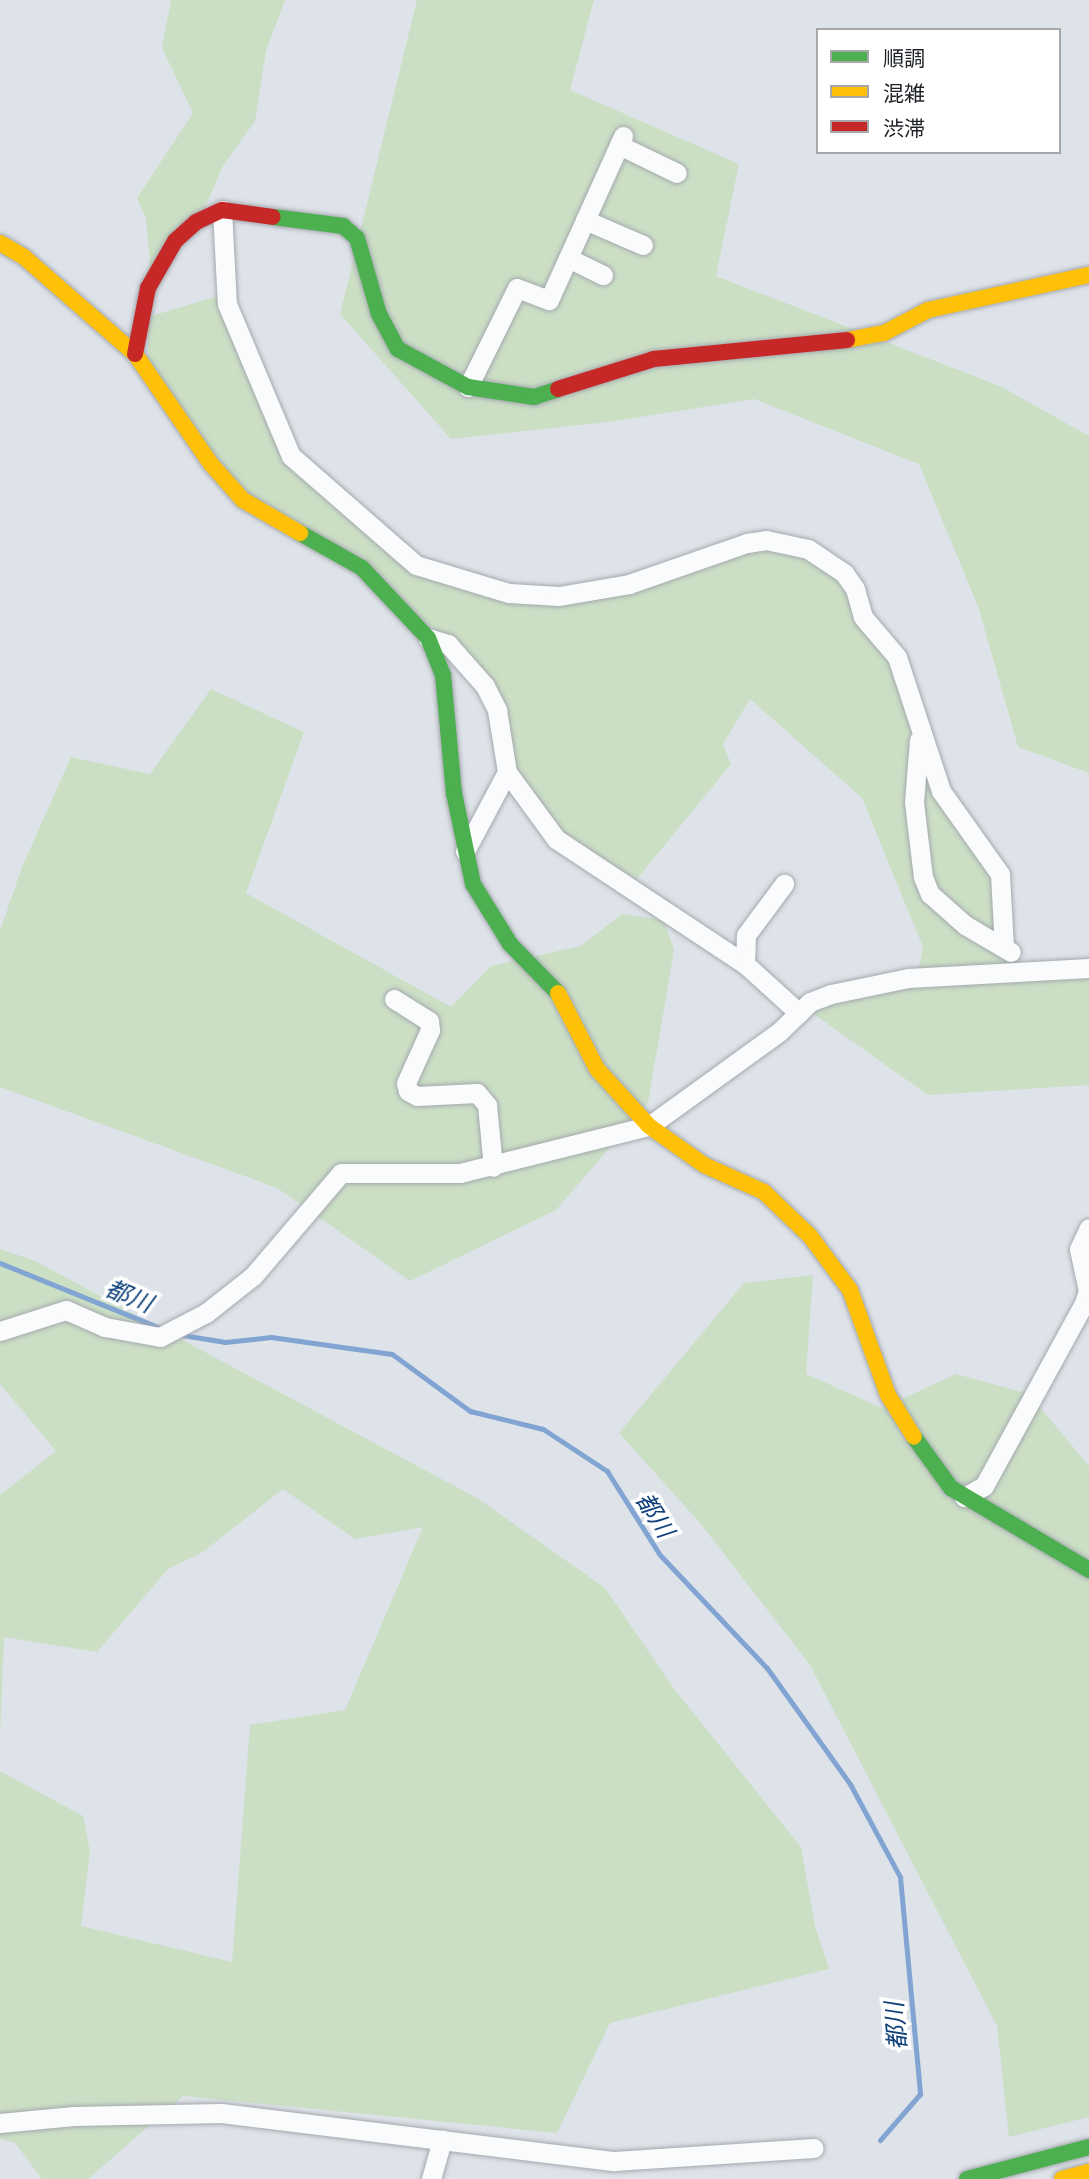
<!DOCTYPE html>
<html>
<head>
<meta charset="utf-8">
<style>
  body { margin:0 }
  #map { position:relative; width:1089px; height:2179px; overflow:hidden; background:#dee3e9; font-family:Helvetica,"Noto Sans JP",sans-serif }
  div>[style] { position:absolute }
  .green>* { inset:0; background:#cbdfc5 }
  .stream>* { height:5px; margin:-2.5px; padding:0 2.5px; transform-origin:2.5px; border-radius:2.5px; background:#81a4d2 }
  .roads { filter:drop-shadow(0 0 2px #a5a9ae) drop-shadow(0 0 2px #a5a9ae) }
  .street>* { height:19px; margin:-9.5px; padding:0 9.5px; transform-origin:9.5px; border-radius:9.5px; background:#fafbfc }
  .fast>* { height:16px; margin:-8px; padding:0 8px; transform-origin:8px; border-radius:8px; background:#4caf50 }
  .slow>* { height:16px; margin:-8px; padding:0 8px; transform-origin:8px; border-radius:8px; background:#ffc107 }
  .jam>* { height:16px; margin:-8px; padding:0 8px; transform-origin:8px; border-radius:8px; background:#c62828 }
  span { translate:-50% -50%; white-space:nowrap; text-align:center; line-height:1.15; -webkit-text-stroke:7px #fff; paint-order:stroke }
  .water-label { font-size:24px; color:#0e407a; font-style:italic }
  .legend { position:absolute; left:816px; top:28px; width:245px; height:126px; box-sizing:border-box; background:#fff; border:2px solid #a5a7a9; margin:0; padding:9px 12px; list-style:none; font-size:21px; color:#1f2327 }
  .legend li { display:flex; align-items:center; gap:14px; height:35px }
  .legend b { width:35px; border:2px solid #a5a7a9 }
</style>
</head>
<body>
<div id="map">
  <div class="green">
    <i style="clip-path:polygon(171px 0,285px 0,266px 51px,255px 121px,223px 166px,205px 207px,151px 273px,146px 219px,137px 198px,193px 113px,162px 48px)"></i>
    <i style="clip-path:polygon(417px 0,594px 0,570px 90px,739px 164px,716px 276px,1002px 387px,1089px 436px,1089px 773px,1018px 747px,979px 609px,919px 464px,754px 399px,609px 422px,451px 439px,340px 314px)"></i>
    <i style="clip-path:polygon(218px 296px,291px 466px,415px 570px,544px 600px,724px 555px,782px 548px,831px 568px,891px 657px,915px 726px,996px 882px,1001px 951px,1016px 962px,918px 971px,923px 947px,862px 798px,750px 699px,723px 744px,731px 764px,637px 879px,558px 834px,519px 781px,494px 689px,478px 663px,464px 649px,239px 493px,148px 359px,148px 317px)"></i>
    <i style="clip-path:polygon(211px 689px,304px 732px,246px 893px,451px 1007px,491px 966px,581px 946px,622px 914px,664px 920px,674px 950px,648px 1103px,556px 1210px,410px 1281px,277px 1188px,0 1087px,0 931px,22px 867px,71px 757px,150px 774px)"></i>
    <i style="clip-path:polygon(1089px 974px,1089px 1085px,928px 1095px,811px 1012px,849px 993px,877px 987px)"></i>
    <i style="clip-path:polygon(0 1249px,35px 1261px,477px 1498px,605px 1588px,675px 1690px,801px 1847px,815px 1926px,829px 1969px,610px 2023px,557px 2133px,183px 2096px,88px 2179px,42px 2179px,15px 2143px,0 2139px,0 1771px,83px 1816px,90px 1851px,81px 1926px,232px 1962px,250px 1725px,345px 1710px,423px 1527px,355px 1539px,283px 1489px,203px 1552px,168px 1569px,97px 1652px,4px 1637px,0 1737px,0 1495px,56px 1451px,0 1384px)"></i>
    <i style="clip-path:polygon(813px 1275px,806px 1374px,882px 1408px,956px 1374px,1029px 1394px,1089px 1466px,1089px 2117px,1009px 2137px,997px 2026px,810px 1665px,700px 1523px,619px 1433px,744px 1283px)"></i>
  </div>
  <div class="stream">
    <i style="left:0;top:1263px;width:173px;rotate:22.1deg"></i>
    <i style="left:176px;top:1334px;width:50px;rotate:9.3deg"></i>
    <i style="left:225px;top:1342px;width:46px;rotate:-6.2deg"></i>
    <i style="left:271px;top:1337px;width:122px;rotate:8deg"></i>
    <i style="left:392px;top:1354px;width:97px;rotate:36.2deg"></i>
    <i style="left:470px;top:1411px;width:75px;rotate:13.9deg"></i>
    <i style="left:543px;top:1429px;width:77px;rotate:33.3deg"></i>
    <i style="left:607px;top:1471px;width:99px;rotate:57.8deg"></i>
    <i style="left:660px;top:1555px;width:156px;rotate:46.6deg"></i>
    <i style="left:767px;top:1668px;width:143px;rotate:54.4deg"></i>
    <i style="left:850px;top:1784px;width:106px;rotate:61.7deg"></i>
    <i style="left:900px;top:1877px;width:218px;rotate:84.7deg"></i>
    <i style="left:920px;top:2094px;width:61px;rotate:131deg"></i>
  </div>
  <div class="roads">
    <div class="street">
      <i style="left:619px;top:145px;width:64px;rotate:25.8deg"></i>
      <i style="left:222px;top:210px;width:94px;rotate:87deg"></i>
      <i style="left:227px;top:304px;width:165px;rotate:67.2deg"></i>
      <i style="left:291px;top:456px;width:166px;rotate:41.1deg"></i>
      <i style="left:416px;top:565px;width:97px;rotate:16.8deg"></i>
      <i style="left:509px;top:593px;width:50px;rotate:3.4deg"></i>
      <i style="left:559px;top:596px;width:71px;rotate:-9.7deg"></i>
      <i style="left:629px;top:584px;width:125px;rotate:-19.2deg"></i>
      <i style="left:747px;top:543px;width:19px;rotate:-9deg"></i>
      <i style="left:766px;top:540px;width:43px;rotate:12.1deg"></i>
      <i style="left:808px;top:549px;width:43px;rotate:33.7deg"></i>
      <i style="left:844px;top:573px;width:19px;rotate:55deg"></i>
      <i style="left:855px;top:589px;width:29px;rotate:74deg"></i>
      <i style="left:863px;top:617px;width:52px;rotate:49.6deg"></i>
      <i style="left:897px;top:657px;width:141px;rotate:71.8deg"></i>
      <i style="left:941px;top:791px;width:102px;rotate:54.6deg"></i>
      <i style="left:1000px;top:874px;width:74px;rotate:86.9deg"></i>
      <i style="left:585px;top:220px;width:63px;rotate:23.3deg"></i>
      <i style="left:568px;top:258px;width:39px;rotate:26deg"></i>
      <i style="left:468px;top:387px;width:110px;rotate:-63.7deg"></i>
      <i style="left:517px;top:288px;width:34px;rotate:21deg"></i>
      <i style="left:549px;top:300px;width:180px;rotate:-65.7deg"></i>
      <i style="left:428px;top:638px;width:21px;rotate:17deg"></i>
      <i style="left:448px;top:644px;width:56px;rotate:48.6deg"></i>
      <i style="left:485px;top:686px;width:27px;rotate:63deg"></i>
      <i style="left:497px;top:710px;width:63px;rotate:80.8deg"></i>
      <i style="left:507px;top:772px;width:83px;rotate:53.8deg"></i>
      <i style="left:556px;top:839px;width:227px;rotate:33.5deg"></i>
      <i style="left:745px;top:964px;width:73px;rotate:42.2deg"></i>
      <i style="left:919px;top:740px;width:62px;rotate:94.6deg"></i>
      <i style="left:914px;top:802px;width:76px;rotate:83.2deg"></i>
      <i style="left:923px;top:877px;width:18px;rotate:68deg"></i>
      <i style="left:930px;top:894px;width:47px;rotate:41.5deg"></i>
      <i style="left:965px;top:925px;width:53px;rotate:30.4deg"></i>
      <i style="left:465px;top:851px;width:89px;rotate:-62deg"></i>
      <i style="left:745px;top:964px;width:29px;rotate:-88deg"></i>
      <i style="left:746px;top:935px;width:64px;rotate:-53.3deg"></i>
      <i style="left:394px;top:999px;width:41px;rotate:32.2deg"></i>
      <i style="left:429px;top:1021px;width:9px;rotate:84deg"></i>
      <i style="left:430px;top:1030px;width:58px;rotate:114.4deg"></i>
      <i style="left:406px;top:1083px;width:8px;rotate:76deg"></i>
      <i style="left:408px;top:1091px;width:10px;rotate:29deg"></i>
      <i style="left:417px;top:1096px;width:60px;rotate:-2.9deg"></i>
      <i style="left:477px;top:1093px;width:16px;rotate:50deg"></i>
      <i style="left:487px;top:1105px;width:62px;rotate:84.5deg"></i>
      <i style="left:0;top:1331px;width:69px;rotate:-17.7deg"></i>
      <i style="left:66px;top:1310px;width:43px;rotate:23.6deg"></i>
      <i style="left:105px;top:1327px;width:56px;rotate:10.3deg"></i>
      <i style="left:160px;top:1337px;width:52px;rotate:-27.6deg"></i>
      <i style="left:206px;top:1313px;width:60px;rotate:-38.2deg"></i>
      <i style="left:253px;top:1276px;width:135px;rotate:-49.5deg"></i>
      <i style="left:341px;top:1173px;width:119px"></i>
      <i style="left:460px;top:1173px;width:195px;rotate:-14deg"></i>
      <i style="left:649px;top:1126px;width:160px;rotate:-35.9deg"></i>
      <i style="left:779px;top:1032px;width:43px;rotate:-44.1deg"></i>
      <i style="left:810px;top:1002px;width:22px;rotate:-21deg"></i>
      <i style="left:831px;top:994px;width:79px;rotate:-11.7deg"></i>
      <i style="left:908px;top:978px;width:181px;rotate:-3.2deg"></i>
      <i style="left:964px;top:1497px;width:23px;rotate:-29deg"></i>
      <i style="left:984px;top:1486px;width:209px;rotate:-61.3deg"></i>
      <i style="left:1084px;top:1303px;width:13px;rotate:-72deg"></i>
      <i style="left:1088px;top:1291px;width:43px;rotate:-102.1deg"></i>
      <i style="left:1079px;top:1249px;width:23px;rotate:-65deg"></i>
      <i style="left:0;top:2123px;width:74px;rotate:-5.4deg"></i>
      <i style="left:74px;top:2116px;width:147px;rotate:-1.2deg"></i>
      <i style="left:221px;top:2113px;width:396px;rotate:7deg"></i>
      <i style="left:614px;top:2161px;width:200px;rotate:-3.7deg"></i>
      <i style="left:431px;top:2179px;width:41px;rotate:-74.2deg"></i>
    </div>
    <div class="fast">
      <i style="left:273px;top:217px;width:71px;rotate:7.3deg"></i>
      <i style="left:343px;top:226px;width:18px;rotate:41deg"></i>
      <i style="left:357px;top:238px;width:79px;rotate:73.9deg"></i>
      <i style="left:379px;top:314px;width:40px;rotate:62deg"></i>
      <i style="left:398px;top:349px;width:80px;rotate:28.5deg"></i>
      <i style="left:468px;top:387px;width:67px;rotate:8.6deg"></i>
      <i style="left:534px;top:397px;width:25px;rotate:-18deg"></i>
      <i style="left:300px;top:533px;width:71px;rotate:29.4deg"></i>
      <i style="left:362px;top:568px;width:96px;rotate:46.7deg"></i>
      <i style="left:428px;top:638px;width:40px;rotate:68deg"></i>
      <i style="left:443px;top:675px;width:119px;rotate:84.7deg"></i>
      <i style="left:454px;top:793px;width:93px;rotate:78.2deg"></i>
      <i style="left:473px;top:884px;width:70px;rotate:58.3deg"></i>
      <i style="left:510px;top:944px;width:69px;rotate:45.6deg"></i>
      <i style="left:914px;top:1437px;width:63px;rotate:54deg"></i>
      <i style="left:951px;top:1488px;width:161px;rotate:30.7deg"></i>
      <i style="left:967px;top:2179px;width:126px;rotate:-14.7deg"></i>
    </div>
    <div class="slow">
      <i style="left:0;top:243px;width:28px;rotate:30deg"></i>
      <i style="left:24px;top:257px;width:147px;rotate:41.1deg"></i>
      <i style="left:135px;top:354px;width:134px;rotate:55.4deg"></i>
      <i style="left:211px;top:464px;width:48px;rotate:48.4deg"></i>
      <i style="left:243px;top:500px;width:66px;rotate:30.1deg"></i>
      <i style="left:847px;top:340px;width:38px;rotate:-11deg"></i>
      <i style="left:884px;top:333px;width:50px;rotate:-27.6deg"></i>
      <i style="left:928px;top:310px;width:165px;rotate:-12.3deg"></i>
      <i style="left:558px;top:993px;width:85px;rotate:62.8deg"></i>
      <i style="left:597px;top:1069px;width:77px;rotate:47.6deg"></i>
      <i style="left:649px;top:1126px;width:67px;rotate:35.3deg"></i>
      <i style="left:704px;top:1165px;width:66px;rotate:24.2deg"></i>
      <i style="left:764px;top:1192px;width:64px;rotate:43.7deg"></i>
      <i style="left:810px;top:1236px;width:67px;rotate:53.5deg"></i>
      <i style="left:850px;top:1290px;width:112px;rotate:70.1deg"></i>
      <i style="left:888px;top:1395px;width:49px;rotate:58.2deg"></i>
      <i style="left:1062px;top:2179px;width:28px;rotate:-15deg"></i>
    </div>
    <div class="jam">
      <i style="left:135px;top:354px;width:67px;rotate:-78.9deg"></i>
      <i style="left:148px;top:288px;width:54px;rotate:-60.1deg"></i>
      <i style="left:175px;top:241px;width:28px;rotate:-42deg"></i>
      <i style="left:196px;top:222px;width:29px;rotate:-25deg"></i>
      <i style="left:222px;top:210px;width:51px;rotate:7.8deg"></i>
      <i style="left:558px;top:389px;width:101px;rotate:-17.4deg"></i>
      <i style="left:654px;top:359px;width:194px;rotate:-5.6deg"></i>
    </div>
  </div>
  <div class="water-label">
    <span style="left:129px;top:1296px;rotate:22deg">都川</span>
    <span style="left:655px;top:1515px;rotate:58deg">都川</span>
    <span style="left:896px;top:2026px;rotate:-95deg">都川</span>
  </div>
  <ul class="legend">
  <li><b style="height:9px;background:#4caf50"></b>順調</li>
  <li><b style="height:9px;background:#ffc107"></b>混雑</li>
  <li><b style="height:9px;background:#c62828"></b>渋滞</li>
  </ul>
</div>
</body>
</html>
